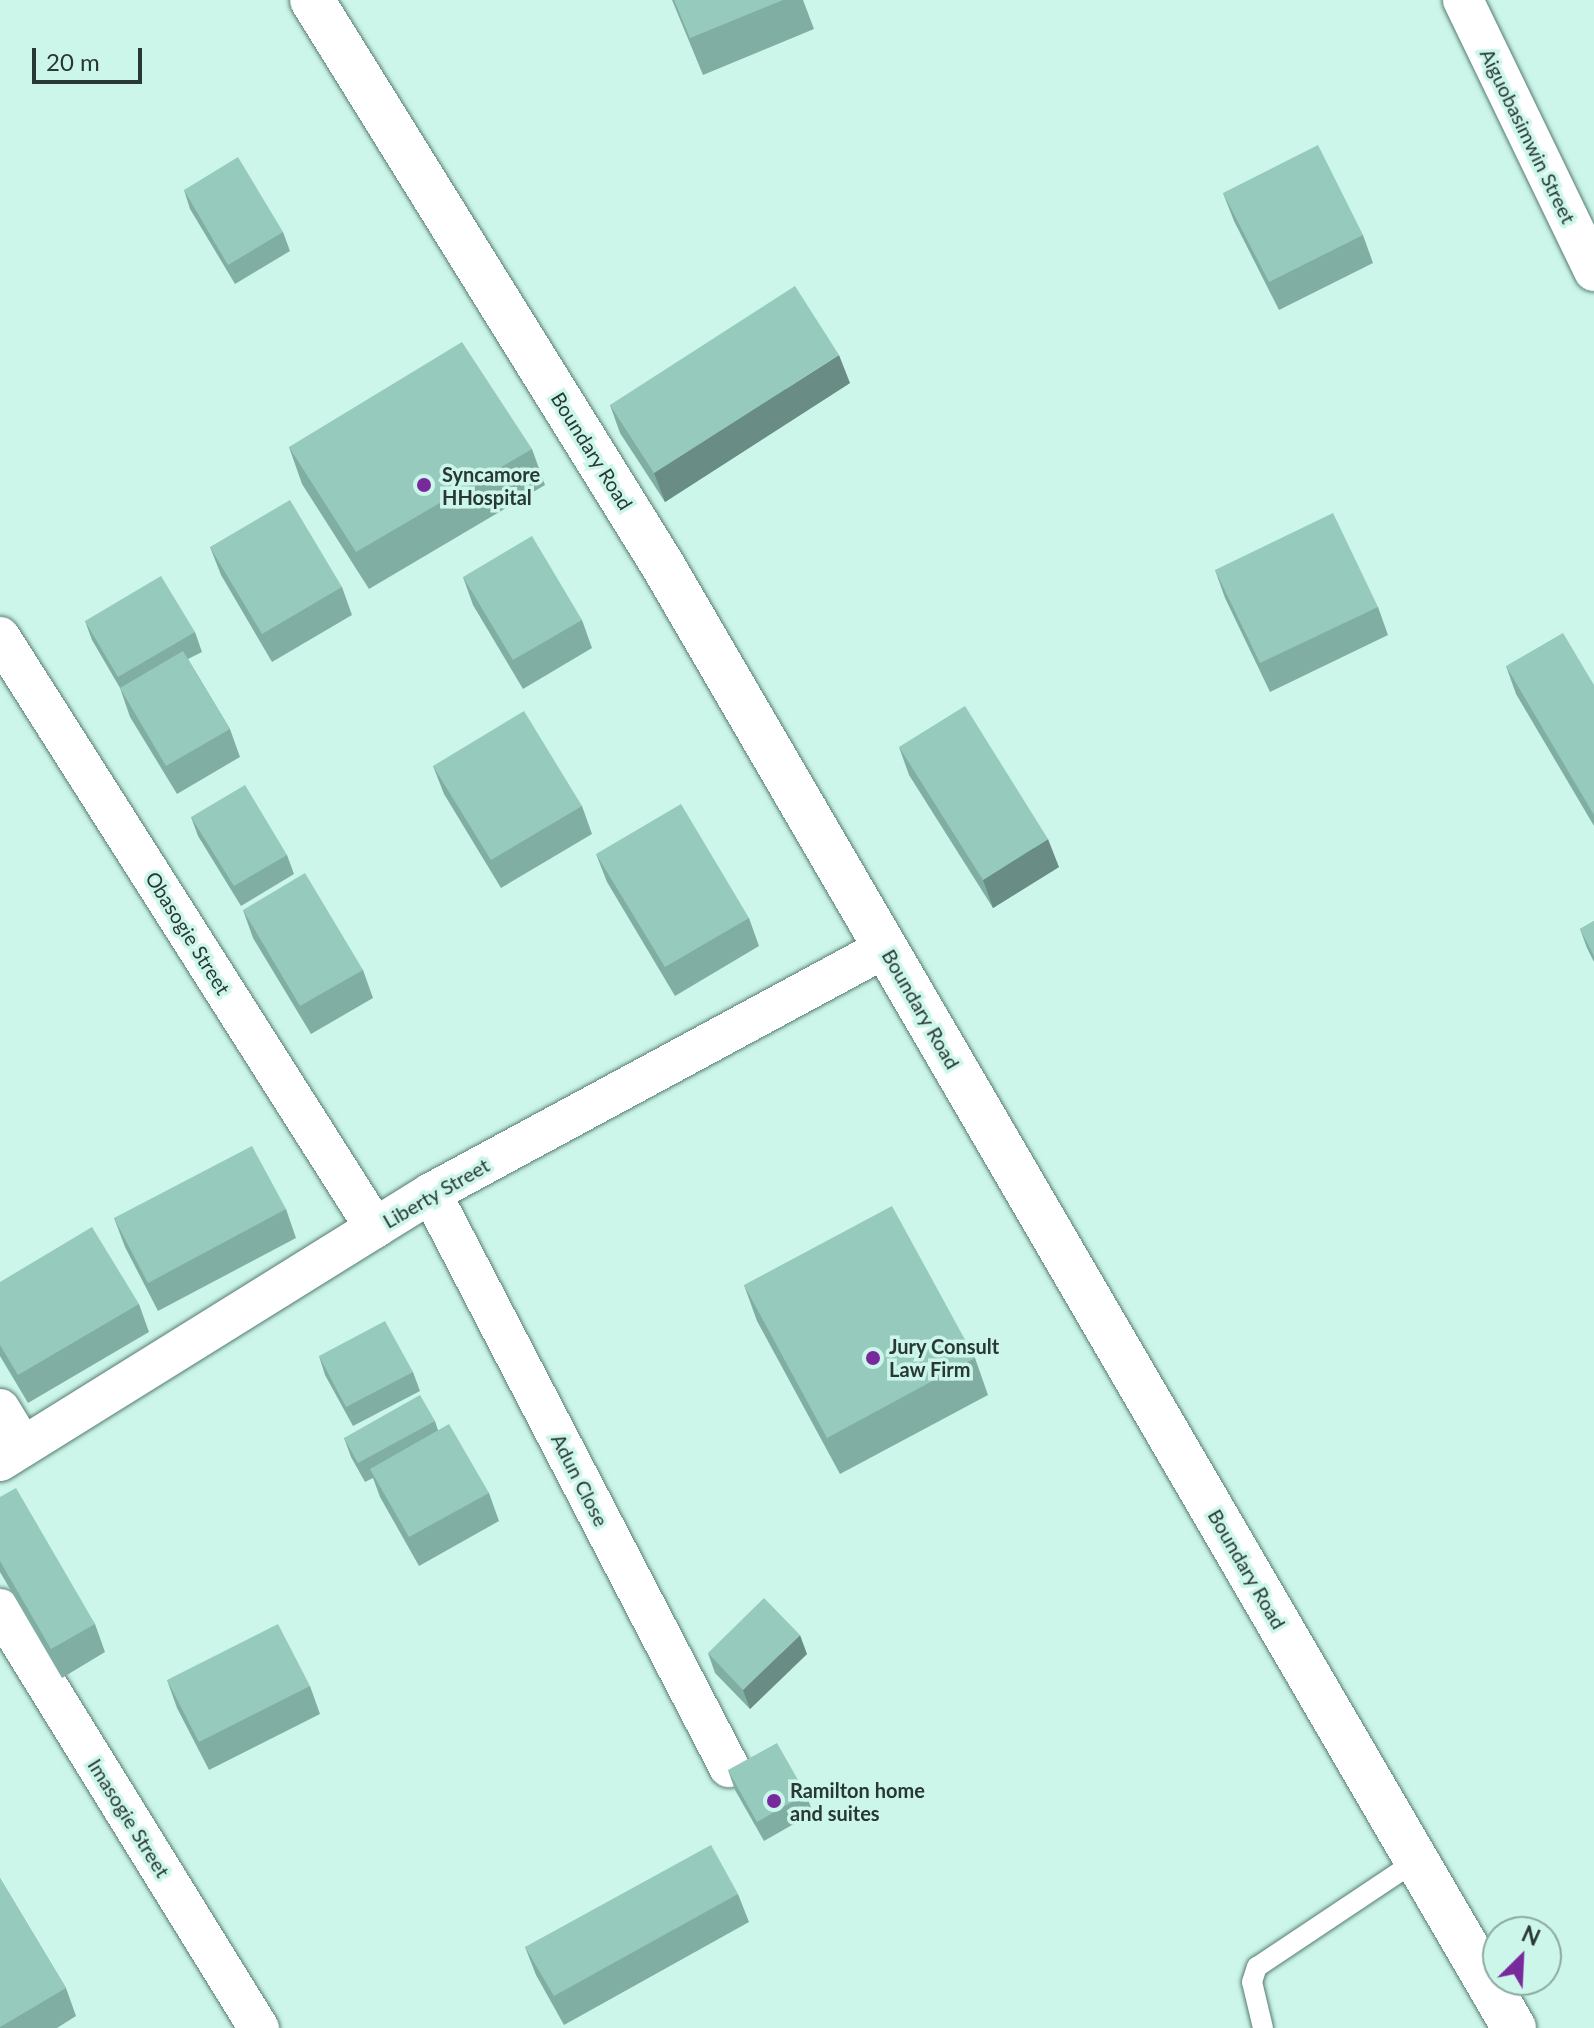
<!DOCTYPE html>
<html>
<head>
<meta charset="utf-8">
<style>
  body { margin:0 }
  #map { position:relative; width:1594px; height:2028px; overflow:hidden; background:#cdf6eb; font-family:Lato,sans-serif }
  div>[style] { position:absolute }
  .roads { filter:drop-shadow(0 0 2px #557b71) drop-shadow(0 0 2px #557b71) }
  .service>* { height:20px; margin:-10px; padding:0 10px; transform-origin:10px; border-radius:10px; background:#fff }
  .minor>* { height:40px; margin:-20px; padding:0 20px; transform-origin:20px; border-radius:20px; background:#fff }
  .tertiary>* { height:44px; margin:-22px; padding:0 22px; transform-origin:22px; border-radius:22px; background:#fff }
  .wall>* { inset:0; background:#81aea3 }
  .shaded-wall>* { inset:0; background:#698d84 }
  .building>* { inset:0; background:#96cabd }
  .dots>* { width:22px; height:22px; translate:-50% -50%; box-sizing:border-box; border:4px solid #cdf6eb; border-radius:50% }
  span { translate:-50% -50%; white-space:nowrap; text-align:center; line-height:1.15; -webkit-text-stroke:7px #cdf6eb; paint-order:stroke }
  .street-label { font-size:20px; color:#283834 }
  .poi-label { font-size:20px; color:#283834; font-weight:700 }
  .left { translate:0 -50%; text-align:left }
  .north { position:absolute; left:1482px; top:1916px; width:80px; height:80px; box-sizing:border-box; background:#cdf6eb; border:2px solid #8baaa2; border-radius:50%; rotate:24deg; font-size:22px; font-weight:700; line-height:32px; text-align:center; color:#283834 }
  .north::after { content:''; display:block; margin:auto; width:28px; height:36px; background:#782a9c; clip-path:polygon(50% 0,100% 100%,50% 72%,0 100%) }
  .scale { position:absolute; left:32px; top:48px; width:110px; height:36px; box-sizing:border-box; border:4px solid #283834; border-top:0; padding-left:10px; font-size:24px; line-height:28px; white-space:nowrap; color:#283834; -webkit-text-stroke:6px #cdf6eb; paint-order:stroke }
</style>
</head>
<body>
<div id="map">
  <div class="roads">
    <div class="service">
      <i style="left:1263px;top:2028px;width:47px;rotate:-103.4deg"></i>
      <i style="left:1252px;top:1982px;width:16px;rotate:-72deg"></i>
      <i style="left:1257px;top:1967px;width:191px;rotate:-33.7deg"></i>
    </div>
    <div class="minor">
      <i style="left:1463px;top:0;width:301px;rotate:64.2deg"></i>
      <i style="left:0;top:637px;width:700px;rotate:57.6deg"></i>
      <i style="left:431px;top:1193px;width:647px;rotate:62.56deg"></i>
      <i style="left:0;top:1409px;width:44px;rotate:58.8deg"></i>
      <i style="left:0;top:1461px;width:508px;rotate:-31.87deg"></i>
      <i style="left:431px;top:1193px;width:516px;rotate:-28.35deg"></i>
      <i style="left:0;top:1609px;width:493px;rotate:58.3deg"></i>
    </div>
    <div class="tertiary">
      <i style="left:312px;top:0;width:664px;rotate:58.18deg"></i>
      <i style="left:662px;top:564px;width:1694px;rotate:59.8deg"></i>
    </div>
  </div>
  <div class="wall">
    <i style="clip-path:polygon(672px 0,803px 0,814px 29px,703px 75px)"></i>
    <i style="clip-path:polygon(184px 190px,283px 232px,290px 251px,235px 284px,190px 209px)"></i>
    <i style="clip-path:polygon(1223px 193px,1363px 235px,1373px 263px,1279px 310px,1234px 221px)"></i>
    <i style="clip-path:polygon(850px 383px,665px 502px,620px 433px,610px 405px)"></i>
    <i style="clip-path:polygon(289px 447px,532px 449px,545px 485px,369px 589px,302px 484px)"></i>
    <i style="clip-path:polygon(210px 547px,342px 587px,352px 615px,272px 662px,221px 575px)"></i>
    <i style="clip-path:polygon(1215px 570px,1378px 607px,1388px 635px,1270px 692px,1225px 598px)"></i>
    <i style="clip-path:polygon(463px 577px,582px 620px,592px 648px,523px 689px,473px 605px)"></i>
    <i style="clip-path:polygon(85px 621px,195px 632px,202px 652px,188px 659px,230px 729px,240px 757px,177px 794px,130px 717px,120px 688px,92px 640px)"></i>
    <i style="clip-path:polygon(1506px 666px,1594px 685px,1594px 826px,1516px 694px)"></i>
    <i style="clip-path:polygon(899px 747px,1059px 867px,993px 908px,909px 775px)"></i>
    <i style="clip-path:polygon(433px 766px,582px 806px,592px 834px,501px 888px,444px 794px)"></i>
    <i style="clip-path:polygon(191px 817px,287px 855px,294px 874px,241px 906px,198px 836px)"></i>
    <i style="clip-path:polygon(596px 854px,749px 918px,759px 946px,675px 996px,607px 882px)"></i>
    <i style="clip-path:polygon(243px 910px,363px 970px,373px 998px,311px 1034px,253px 938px)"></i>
    <i style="clip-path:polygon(1594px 921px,1594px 962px,1587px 948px,1580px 929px)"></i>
    <i style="clip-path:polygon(286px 1209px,296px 1238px,158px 1311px,125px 1247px,114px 1218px)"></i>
    <i style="clip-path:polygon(0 1282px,139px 1304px,149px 1332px,28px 1403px,0 1356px)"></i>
    <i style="clip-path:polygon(744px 1285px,975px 1358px,988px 1395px,840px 1474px,757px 1321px)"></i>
    <i style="clip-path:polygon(319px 1356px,413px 1372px,420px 1391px,353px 1426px,325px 1375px)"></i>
    <i style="clip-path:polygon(435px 1421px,438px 1430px,489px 1493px,499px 1521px,419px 1566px,380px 1497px,373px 1478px,365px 1482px,351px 1457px,344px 1438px)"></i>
    <i style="clip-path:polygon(0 1497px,95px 1624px,105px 1652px,62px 1678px,0 1572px)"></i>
    <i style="clip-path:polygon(708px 1653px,807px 1654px,750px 1709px,715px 1673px)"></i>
    <i style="clip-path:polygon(167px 1680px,310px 1686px,320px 1714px,209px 1770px,177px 1708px)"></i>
    <i style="clip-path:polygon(728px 1770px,806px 1794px,813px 1813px,764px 1841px,735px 1790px)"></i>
    <i style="clip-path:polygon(0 1878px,66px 1988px,76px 2016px,57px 2028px,0 2028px)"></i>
    <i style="clip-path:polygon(738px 1894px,749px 1922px,564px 2025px,536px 1975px,525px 1947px)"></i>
  </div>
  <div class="shaded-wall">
    <i style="clip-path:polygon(839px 355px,850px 383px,665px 502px,654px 473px)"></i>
    <i style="clip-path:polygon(1048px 839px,1059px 867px,993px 908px,983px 880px)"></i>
    <i style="clip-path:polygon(800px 1635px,807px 1654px,750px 1709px,743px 1690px)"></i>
  </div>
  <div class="building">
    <i style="clip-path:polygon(674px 0,783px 0,690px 38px)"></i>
    <i style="clip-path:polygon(1318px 145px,1363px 235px,1269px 282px,1223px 193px)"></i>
    <i style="clip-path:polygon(238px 157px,283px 232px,228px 265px,184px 190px)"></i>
    <i style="clip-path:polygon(795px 286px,839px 355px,654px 473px,610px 405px)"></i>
    <i style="clip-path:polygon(462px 342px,532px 449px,356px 552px,289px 447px)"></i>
    <i style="clip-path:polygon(290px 500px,342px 587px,262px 634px,210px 547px)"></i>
    <i style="clip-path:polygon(1333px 513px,1378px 607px,1260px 663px,1215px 570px)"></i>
    <i style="clip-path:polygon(532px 536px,582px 620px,513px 660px,463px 577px)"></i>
    <i style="clip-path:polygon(161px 576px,195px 632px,118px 677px,85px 621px)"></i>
    <i style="clip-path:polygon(1563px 633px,1594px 685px,1594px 815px,1506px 666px)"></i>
    <i style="clip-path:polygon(183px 651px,230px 729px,166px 766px,120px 688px)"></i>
    <i style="clip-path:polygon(965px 706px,1048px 839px,983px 880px,899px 747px)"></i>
    <i style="clip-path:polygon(524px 711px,582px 806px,491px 860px,433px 766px)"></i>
    <i style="clip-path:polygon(245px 785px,287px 855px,234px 886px,191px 817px)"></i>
    <i style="clip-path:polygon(681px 804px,749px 918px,665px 967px,596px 854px)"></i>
    <i style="clip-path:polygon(305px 873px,363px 970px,300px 1006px,243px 910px)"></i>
    <i style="clip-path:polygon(1594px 921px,1594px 956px,1580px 929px)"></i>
    <i style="clip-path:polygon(252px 1146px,286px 1209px,148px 1283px,114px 1218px)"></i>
    <i style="clip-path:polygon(892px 1206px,975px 1358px,827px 1438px,744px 1285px)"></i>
    <i style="clip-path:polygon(92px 1227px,139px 1304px,18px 1375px,0 1345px,0 1282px)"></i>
    <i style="clip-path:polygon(385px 1321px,413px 1372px,346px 1407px,319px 1356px)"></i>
    <i style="clip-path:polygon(420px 1395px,435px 1421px,358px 1463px,344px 1438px)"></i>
    <i style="clip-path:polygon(449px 1424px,489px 1493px,409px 1537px,370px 1469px)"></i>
    <i style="clip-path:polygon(16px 1488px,95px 1624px,51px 1649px,0 1561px,0 1497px)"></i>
    <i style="clip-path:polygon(764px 1598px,800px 1635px,743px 1690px,708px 1653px)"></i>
    <i style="clip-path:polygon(278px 1624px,310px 1686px,199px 1742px,167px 1680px)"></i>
    <i style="clip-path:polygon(777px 1743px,806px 1794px,757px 1822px,728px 1770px)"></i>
    <i style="clip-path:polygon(711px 1845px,738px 1894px,554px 1996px,525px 1947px)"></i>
    <i style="clip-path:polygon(0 1878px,66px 1988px,0 2027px)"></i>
  </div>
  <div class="dots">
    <i style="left:424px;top:485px;background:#782a9c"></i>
    <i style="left:873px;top:1358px;background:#782a9c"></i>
    <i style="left:774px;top:1801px;background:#782a9c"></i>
  </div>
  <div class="street-label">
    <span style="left:1528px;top:136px;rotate:64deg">Aiguobasimwin Street</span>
    <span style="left:592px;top:451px;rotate:58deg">Boundary Road</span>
    <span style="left:188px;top:933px;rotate:58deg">Obasogie Street</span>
    <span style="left:921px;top:1009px;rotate:60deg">Boundary Road</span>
    <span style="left:436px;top:1193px;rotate:-30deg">Liberty Street</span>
    <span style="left:580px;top:1480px;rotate:63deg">Adun Close</span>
    <span style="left:1247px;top:1569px;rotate:60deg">Boundary Road</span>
    <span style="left:129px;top:1818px;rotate:58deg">Imasogie Street</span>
  </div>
  <div class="poi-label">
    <span class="left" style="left:442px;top:486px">Syncamore<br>HHospital</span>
    <span class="left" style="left:889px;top:1358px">Jury Consult<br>Law Firm</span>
    <span class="left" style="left:790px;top:1802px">Ramilton home<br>and suites</span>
  </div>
  <div class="north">N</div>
  <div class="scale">20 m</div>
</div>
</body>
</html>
